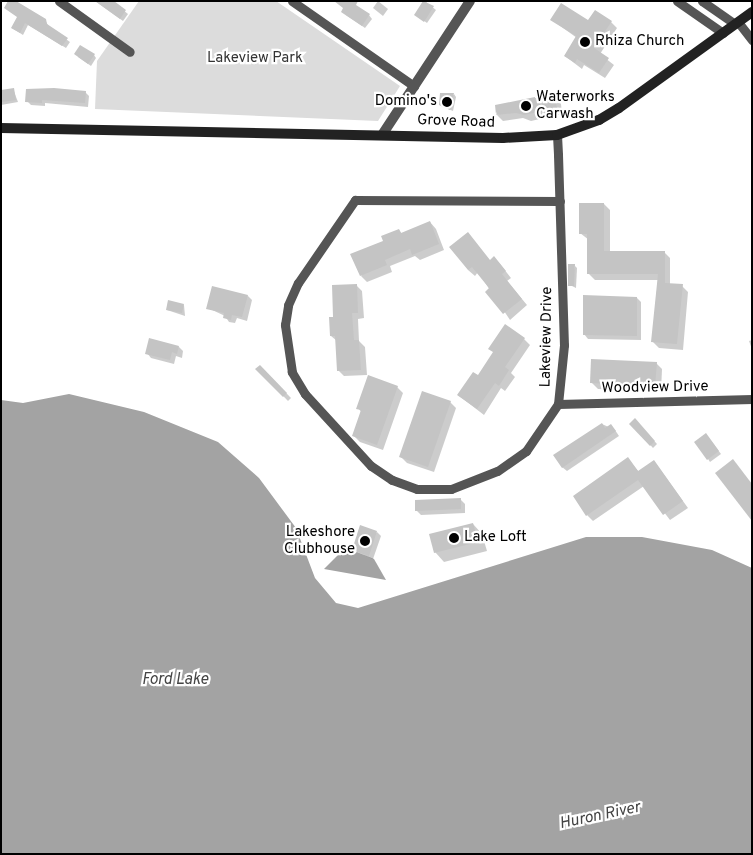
<!DOCTYPE html>
<html>
<head>
<meta charset="utf-8">
<style>
  body { margin:0 }
  #map { position:relative; width:753px; height:855px; overflow:hidden; background:#fff; font-family:Overpass,sans-serif }
  div>[style] { position:absolute }
  .green>* { inset:0; background:#dcdcdc }
  .water>* { inset:0; background:#a3a3a3 }
  .shadow>* { inset:0; background:#0003 }
  .building>* { inset:0; background:#c4c4c4 }
  .minor>* { height:9px; margin:-4.5px; padding:0 4.5px; transform-origin:4.5px; border-radius:4.5px; background:#555 }
  .tertiary>* { height:10px; margin:-5px; padding:0 5px; transform-origin:5px; border-radius:5px; background:#555 }
  .secondary>* { height:10px; margin:-5px; padding:0 5px; transform-origin:5px; border-radius:5px; background:#222 }
  .dots>* { width:14px; height:14px; translate:-50% -50%; box-sizing:border-box; border:2px solid #fff; border-radius:50% }
  span { translate:-50% -50%; white-space:nowrap; text-align:center; line-height:1.15; -webkit-text-stroke:4.5px #fff; paint-order:stroke }
  .poi-label { font-size:15px; color:#000 }
  .left { translate:0 -50%; text-align:left }
  .right { translate:-100% -50%; text-align:right }
  .park-label { font-size:15px; color:#333 }
  .street-label { font-size:15px; color:#000 }
  .water-label { font-size:16px; color:#444; font-style:italic }
  .frame { position:absolute; inset:0; border:2px solid #000; pointer-events:none }
</style>
</head>
<body>
<div id="map">
  <div class="green">
    <i style="clip-path:polygon(139px 1px,276px 1px,400px 86px,378px 121px,95px 109px,97px 61px)"></i>
  </div>
  <div class="water">
    <i style="clip-path:polygon(69px 394px,144px 412px,218px 442px,259px 478px,296px 528px,315px 578px,336px 603px,358px 608px,586px 537px,642px 537px,712px 550px,752px 568px,752px 854px,1px 854px,1px 400px,23px 403px)"></i>
    <i style="clip-path:polygon(352px 550px,374px 559px,386px 580px,324px 569px,342px 551px)"></i>
  </div>
  <div class="shadow">
    <i style="clip-path:polygon(95px 1px,112px 1px,128px 14px,123px 21px)"></i>
    <i style="clip-path:polygon(378px 1px,388px 9px,383px 16px,373px 8px)"></i>
    <i style="clip-path:polygon(425px 1px,436px 10px,427px 23px,416px 15px)"></i>
    <i style="clip-path:polygon(345px 8px,369px 15px,372px 19px,365px 28px,346px 15px)"></i>
    <i style="clip-path:polygon(18px 17px,45px 20px,49px 27px,70px 42px,66px 48px,28px 25px,23px 35px,12px 28px)"></i>
    <i style="clip-path:polygon(552px 20px,611px 22px,617px 28px,600px 54px,614px 65px,605px 78px,584px 65px,582px 69px,565px 56px,577px 38px)"></i>
    <i style="clip-path:polygon(94px 55px,96px 58px,91px 66px,78px 57px)"></i>
    <i style="clip-path:polygon(13px 89px,18px 102px,1px 105px,1px 91px)"></i>
    <i style="clip-path:polygon(85px 92px,89px 96px,88px 107px,45px 103px,45px 106px,31px 105px,27px 101px)"></i>
    <i style="clip-path:polygon(454px 94px,456px 97px,453px 111px,443px 107px)"></i>
    <i style="clip-path:polygon(534px 98px,555px 98px,561px 104px,562px 114px,531px 121px,523px 118px,503px 121px,497px 115px)"></i>
    <i style="clip-path:polygon(604px 204px,610px 210px,610px 252px,664px 252px,670px 258px,670px 285px,682px 286px,688px 292px,683px 350px,659px 348px,652px 341px,658px 280px,595px 280px,589px 274px,589px 240px,580px 233px)"></i>
    <i style="clip-path:polygon(430px 222px,436px 229px,444px 250px,420px 260px,415px 256px,390px 266px,392px 272px,367px 282px,361px 276px,385px 242px,399px 230px,402px 234px)"></i>
    <i style="clip-path:polygon(468px 234px,490px 261px,500px 264px,511px 278px,507px 281px,527px 305px,510px 320px,478px 272px,475px 276px,468px 270px)"></i>
    <i style="clip-path:polygon(575px 266px,577px 268px,576px 288px,570px 285px)"></i>
    <i style="clip-path:polygon(356px 285px,362px 291px,364px 318px,358px 319px,359px 341px,365px 347px,367px 375px,344px 376px,338px 370px,337px 341px,331px 336px,335px 318px)"></i>
    <i style="clip-path:polygon(248px 296px,252px 300px,247px 321px,237px 318px,235px 323px,229px 322px,225px 316px,208px 308px)"></i>
    <i style="clip-path:polygon(637px 298px,641px 302px,641px 340px,588px 339px,584px 334px)"></i>
    <i style="clip-path:polygon(184px 305px,185px 316px,167px 310px)"></i>
    <i style="clip-path:polygon(524px 339px,530px 345px,511px 373px,515px 377px,505px 391px,501px 388px,484px 415px,458px 395px)"></i>
    <i style="clip-path:polygon(752px 340px,752px 349px,749px 341px)"></i>
    <i style="clip-path:polygon(179px 347px,183px 351px,182px 358px,176px 356px,174px 364px,151px 358px,147px 353px)"></i>
    <i style="clip-path:polygon(656px 363px,662px 369px,661px 392px,598px 389px,591px 382px)"></i>
    <i style="clip-path:polygon(260px 366px,291px 398px,288px 401px,257px 369px)"></i>
    <i style="clip-path:polygon(397px 387px,403px 393px,383px 450px,360px 442px,354px 436px,362px 413px,358px 408px)"></i>
    <i style="clip-path:polygon(450px 402px,456px 408px,434px 472px,407px 463px,400px 456px)"></i>
    <i style="clip-path:polygon(635px 420px,657px 444px,653px 448px,631px 424px)"></i>
    <i style="clip-path:polygon(602px 424px,615px 430px,619px 436px,567px 471px,562px 467px)"></i>
    <i style="clip-path:polygon(709px 438px,721px 454px,710px 462px,708px 459px)"></i>
    <i style="clip-path:polygon(628px 459px,639px 472px,654px 461px,688px 508px,670px 520px,644px 486px,593px 521px,587px 515px)"></i>
    <i style="clip-path:polygon(460px 499px,465px 504px,465px 513px,421px 515px,416px 510px)"></i>
    <i style="clip-path:polygon(473px 524px,482px 534px,487px 551px,444px 562px,435px 552px)"></i>
    <i style="clip-path:polygon(377px 532px,381px 536px,373px 559px,353px 550px)"></i>
  </div>
  <div class="building">
    <i style="clip-path:polygon(8px 1px,16px 1px,46px 19px,47px 24px,68px 38px,62px 46px,25px 23px,20px 33px,11px 28px,17px 17px,4px 8px)"></i>
    <i style="clip-path:polygon(95px 1px,114px 1px,126px 10px,120px 19px)"></i>
    <i style="clip-path:polygon(334px 1px,358px 1px,356px 5px,370px 14px,362px 26px,341px 12px,343px 8px)"></i>
    <i style="clip-path:polygon(423px 1px,434px 6px,424px 22px,414px 15px)"></i>
    <i style="clip-path:polygon(561px 3px,588px 20px,595px 10px,612px 21px,594px 48px,609px 58px,599px 73px,577px 59px,575px 63px,564px 56px,576px 36px,550px 20px)"></i>
    <i style="clip-path:polygon(80px 45px,95px 54px,88px 64px,74px 54px)"></i>
    <i style="clip-path:polygon(14px 88px,16px 100px,1px 102px,1px 90px)"></i>
    <i style="clip-path:polygon(54px 88px,86px 91px,85px 103px,42px 100px,42px 103px,25px 102px,26px 89px)"></i>
    <i style="clip-path:polygon(440px 93px,454px 93px,450px 110px,439px 105px)"></i>
    <i style="clip-path:polygon(535px 97px,535px 100px,555px 97px,557px 108px,524px 115px,516px 113px,496px 115px,495px 105px)"></i>
    <i style="clip-path:polygon(579px 203px,604px 203px,604px 251px,665px 251px,665px 283px,683px 284px,677px 344px,651px 342px,658px 274px,587px 274px,587px 234px,579px 234px)"></i>
    <i style="clip-path:polygon(430px 221px,439px 244px,412px 255px,410px 249px,385px 260px,387px 265px,360px 276px,350px 254px,383px 241px,381px 236px,399px 229px,401px 233px)"></i>
    <i style="clip-path:polygon(468px 232px,490px 260px,494px 256px,506px 271px,502px 274px,522px 299px,503px 314px,485px 292px,489px 288px,472px 267px,468px 270px,449px 247px)"></i>
    <i style="clip-path:polygon(568px 264px,575px 264px,574px 286px,568px 286px)"></i>
    <i style="clip-path:polygon(357px 284px,358px 313px,352px 313px,354px 340px,359px 340px,361px 370px,337px 371px,335px 336px,330px 336px,329px 317px,333px 317px,332px 285px)"></i>
    <i style="clip-path:polygon(212px 286px,248px 295px,242px 317px,232px 315px,231px 320px,223px 318px,224px 313px,206px 309px)"></i>
    <i style="clip-path:polygon(583px 295px,637px 297px,637px 336px,583px 335px)"></i>
    <i style="clip-path:polygon(168px 300px,184px 304px,182px 313px,166px 310px)"></i>
    <i style="clip-path:polygon(505px 324px,525px 338px,505px 367px,509px 370px,499px 386px,495px 383px,477px 409px,457px 395px,473px 372px,478px 375px,493px 352px,488px 349px)"></i>
    <i style="clip-path:polygon(149px 338px,179px 346px,177px 354px,172px 352px,170px 360px,145px 354px)"></i>
    <i style="clip-path:polygon(591px 359px,657px 362px,655px 386px,590px 383px)"></i>
    <i style="clip-path:polygon(260px 365px,287px 393px,283px 397px,255px 369px)"></i>
    <i style="clip-path:polygon(368px 375px,398px 386px,377px 445px,352px 436px,361px 410px,356px 409px)"></i>
    <i style="clip-path:polygon(422px 391px,451px 401px,428px 467px,399px 457px)"></i>
    <i style="clip-path:polygon(635px 418px,655px 441px,650px 446px,629px 424px)"></i>
    <i style="clip-path:polygon(602px 423px,605px 428px,611px 424px,616px 431px,562px 468px,553px 455px)"></i>
    <i style="clip-path:polygon(706px 433px,719px 451px,707px 460px,694px 442px)"></i>
    <i style="clip-path:polygon(628px 457px,638px 471px,654px 460px,683px 501px,663px 515px,638px 480px,586px 516px,573px 496px)"></i>
    <i style="clip-path:polygon(733px 459px,752px 484px,752px 521px,715px 473px)"></i>
    <i style="clip-path:polygon(461px 498px,461px 509px,415px 511px,415px 500px)"></i>
    <i style="clip-path:polygon(473px 523px,478px 542px,434px 553px,429px 534px)"></i>
    <i style="clip-path:polygon(360px 525px,377px 531px,369px 556px,352px 550px)"></i>
  </div>
  <div class="minor">
    <i style="left:59px;top:1px;width:87px;rotate:35.7deg"></i>
    <i style="left:292px;top:1px;width:149px;rotate:34.9deg"></i>
    <i style="left:677px;top:1px;width:56px;rotate:34.8deg"></i>
    <i style="left:702px;top:1px;width:40px;rotate:34.9deg"></i>
    <i style="left:738px;top:22px;width:23px;rotate:52deg"></i>
    <i style="left:557px;top:135px;width:20px;rotate:87deg"></i>
    <i style="left:558px;top:155px;width:190px;rotate:88.2deg"></i>
    <i style="left:564px;top:345px;width:59px;rotate:95.8deg"></i>
    <i style="left:558px;top:404px;width:57px;rotate:124.2deg"></i>
    <i style="left:526px;top:451px;width:35px;rotate:145deg"></i>
    <i style="left:497px;top:471px;width:49px;rotate:158.6deg"></i>
    <i style="left:451px;top:489px;width:34px;rotate:180deg"></i>
    <i style="left:417px;top:489px;width:27px;rotate:-160deg"></i>
    <i style="left:392px;top:480px;width:25px;rotate:-146deg"></i>
    <i style="left:371px;top:466px;width:98px;rotate:-132.5deg"></i>
    <i style="left:305px;top:394px;width:26px;rotate:-121deg"></i>
    <i style="left:292px;top:372px;width:48px;rotate:-98.5deg"></i>
    <i style="left:285px;top:325px;width:20px;rotate:-81deg"></i>
    <i style="left:288px;top:305px;width:24px;rotate:-66deg"></i>
    <i style="left:298px;top:283px;width:101px;rotate:-55.5deg"></i>
    <i style="left:355px;top:200px;width:205px;rotate:0.3deg"></i>
    <i style="left:558px;top:404px;width:194px;rotate:-1.5deg"></i>
  </div>
  <div class="tertiary">
    <i style="left:382px;top:135px;width:160px;rotate:-56.7deg"></i>
  </div>
  <div class="secondary">
    <i style="left:1px;top:128px;width:502px;rotate:1.14deg"></i>
    <i style="left:503px;top:138px;width:54px;rotate:-3.2deg"></i>
    <i style="left:557px;top:135px;width:45px;rotate:-19.7deg"></i>
    <i style="left:599px;top:120px;width:23px;rotate:-31deg"></i>
    <i style="left:619px;top:108px;width:164px;rotate:-35.8deg"></i>
  </div>
  <div class="dots">
    <i style="left:585px;top:42px;background:#000"></i>
    <i style="left:447px;top:102px;background:#000"></i>
    <i style="left:526px;top:106px;background:#000"></i>
    <i style="left:454px;top:538px;background:#000"></i>
    <i style="left:365px;top:541px;background:#000"></i>
  </div>
  <div class="poi-label">
    <span class="left" style="left:595px;top:42px">Rhiza Church</span>
    <span class="left" style="left:536px;top:106px">Waterworks<br>Carwash</span>
    <span class="right" style="left:437px;top:102px">Domino's</span>
    <span class="right" style="left:355px;top:541px">Lakeshore<br>Clubhouse</span>
    <span class="left" style="left:464px;top:538px">Lake Loft</span>
  </div>
  <div class="park-label">
    <span style="left:255px;top:59px">Lakeview Park</span>
  </div>
  <div class="street-label">
    <span style="left:456px;top:122px;rotate:2deg">Grove Road</span>
    <span style="left:547px;top:337px;rotate:-89deg">Lakeview Drive</span>
    <span style="left:655px;top:388px;rotate:-1deg">Woodview Drive</span>
  </div>
  <div class="water-label">
    <span style="left:175px;top:680px">Ford Lake</span>
    <span style="left:600px;top:816px;rotate:-12deg">Huron River</span>
  </div>
  <div class="frame"></div>
</div>
</body>
</html>
